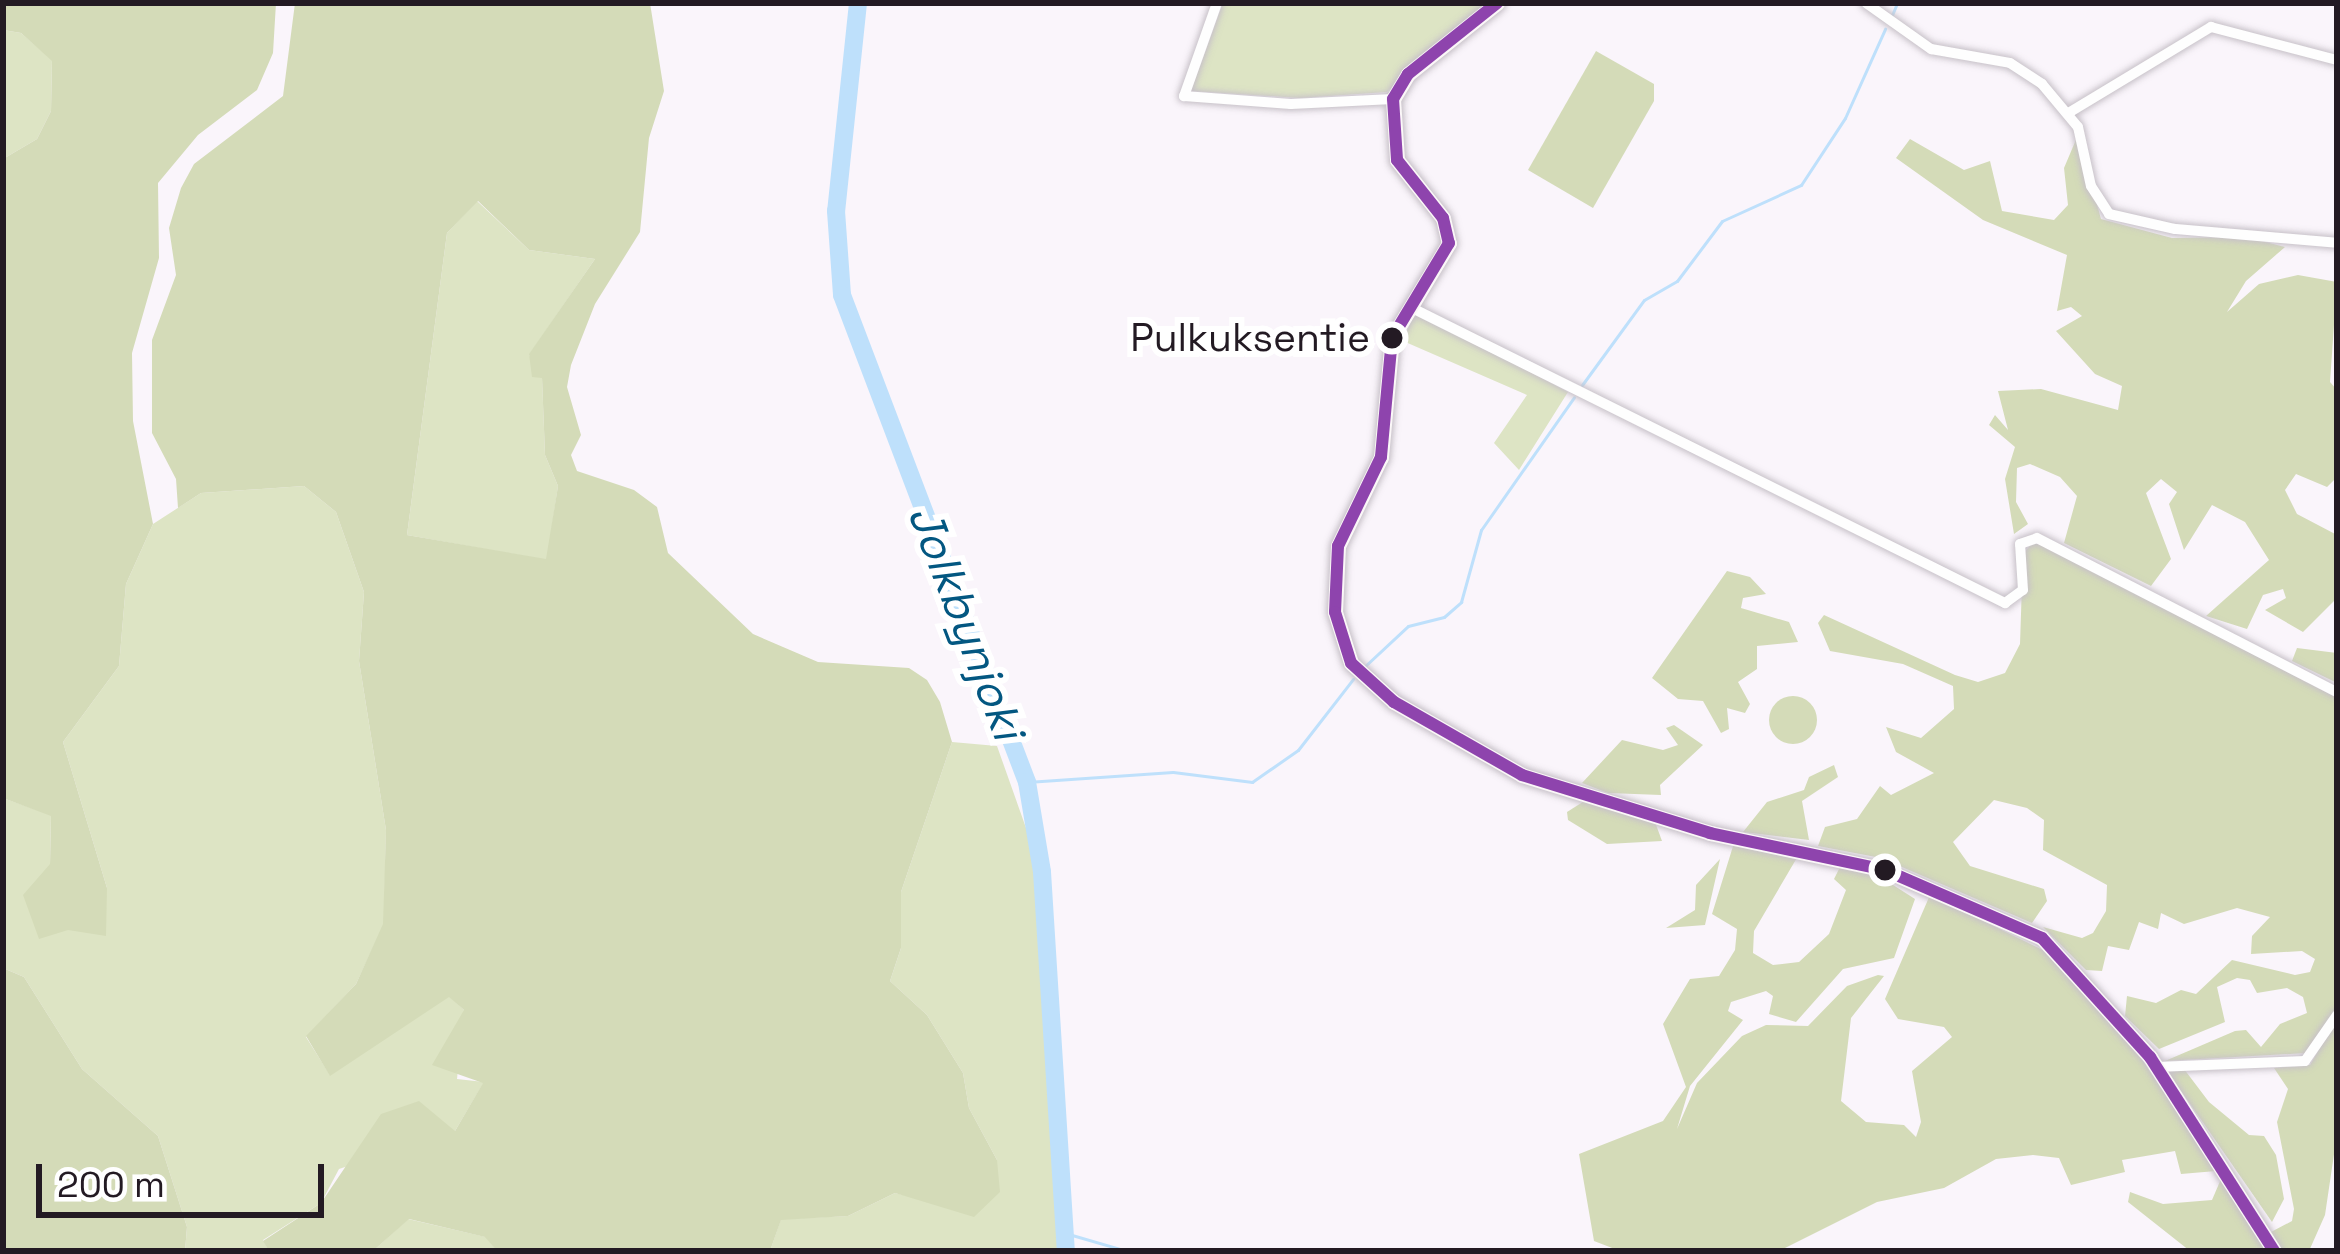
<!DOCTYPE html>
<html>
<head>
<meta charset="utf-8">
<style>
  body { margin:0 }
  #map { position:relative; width:2340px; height:1254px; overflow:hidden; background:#faf5fb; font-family:"Space Grotesk",sans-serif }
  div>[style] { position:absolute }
  .green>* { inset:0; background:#dde4c4 }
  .forest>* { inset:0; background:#d4dbb8 }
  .round { border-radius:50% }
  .stream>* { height:3px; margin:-1.5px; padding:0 1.5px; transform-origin:1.5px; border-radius:1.5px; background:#bee0fb }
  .river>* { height:18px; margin:-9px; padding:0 9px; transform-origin:9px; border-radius:9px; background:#bee0fb }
  .roads { filter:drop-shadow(0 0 3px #c7c1c8) drop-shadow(0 0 3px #c7c1c8) }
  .street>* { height:10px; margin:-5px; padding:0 5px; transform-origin:5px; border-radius:5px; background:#fefefe }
  .secondary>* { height:15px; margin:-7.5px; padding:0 7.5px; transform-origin:7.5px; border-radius:7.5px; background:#fbf7f8 }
  .bus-1>* { height:12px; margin:-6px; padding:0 6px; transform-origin:6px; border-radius:6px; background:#8e44ad }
  .dots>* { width:33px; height:33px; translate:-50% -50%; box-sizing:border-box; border:6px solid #fff; border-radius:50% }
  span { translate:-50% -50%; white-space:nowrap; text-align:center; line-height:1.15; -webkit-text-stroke:12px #fff; paint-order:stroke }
  .bus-label { font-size:39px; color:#231a23 }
  .right { translate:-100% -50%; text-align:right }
  .water-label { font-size:45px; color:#035781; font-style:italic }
  .frame { position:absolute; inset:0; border:6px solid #231a23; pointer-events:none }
  .scale { position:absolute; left:36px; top:1164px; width:288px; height:54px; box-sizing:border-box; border:6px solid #231a23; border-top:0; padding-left:15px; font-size:36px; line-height:42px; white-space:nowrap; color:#231a23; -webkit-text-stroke:9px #fff; paint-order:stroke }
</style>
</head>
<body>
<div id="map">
  <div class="green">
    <i style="clip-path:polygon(1223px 3px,1488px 3px,1387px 92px,1300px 98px,1191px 91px)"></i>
    <i style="clip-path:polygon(3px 30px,21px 33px,52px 60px,51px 111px,37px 139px,3px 159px)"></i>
    <i style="clip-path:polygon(477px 201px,529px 250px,595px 259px,529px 355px,542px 377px,545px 455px,558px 486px,547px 560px,407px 535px,447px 233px)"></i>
    <i style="clip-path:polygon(1415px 312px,1568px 392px,1519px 470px,1494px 443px,1527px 395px,1403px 341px)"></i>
    <i style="clip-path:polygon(304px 486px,336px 512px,364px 592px,359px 661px,386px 830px,384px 924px,356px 984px,306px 1037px,330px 1075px,449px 996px,464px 1010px,457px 1079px,484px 1082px,455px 1131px,339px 1169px,321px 1203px,263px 1240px,269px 1251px,185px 1251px,187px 1227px,158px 1136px,82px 1069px,24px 977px,3px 968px,3px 798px,51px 815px,50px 864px,107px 888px,63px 742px,119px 666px,126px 584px,153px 524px,201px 493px)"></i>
    <i style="clip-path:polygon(952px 742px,997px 746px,1037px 859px,1060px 1251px,770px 1251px,781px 1219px,848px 1216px,895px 1193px,921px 1199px,997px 1160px,969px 1108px,963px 1073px,927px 1015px,890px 981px,901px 948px,901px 892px)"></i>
    <i style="clip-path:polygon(408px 1219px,486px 1237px,497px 1251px,373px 1251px)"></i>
  </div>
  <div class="forest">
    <i style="clip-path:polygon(3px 3px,276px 3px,273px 53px,257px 90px,198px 135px,158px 183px,159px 258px,132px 353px,133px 421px,153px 524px,126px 584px,119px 666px,63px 742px,107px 888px,106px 936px,68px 930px,39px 939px,23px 895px,50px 864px,51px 816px,3px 798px,3px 159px,37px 139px,51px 111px,52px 61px,21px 33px,3px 30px)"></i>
    <i style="clip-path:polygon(evenodd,295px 3px,650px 3px,664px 91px,649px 138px,640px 232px,595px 304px,571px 365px,567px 387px,581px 435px,571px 455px,577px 471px,634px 490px,657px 507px,668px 553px,753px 634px,818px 662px,909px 668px,927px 680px,940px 702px,952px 742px,901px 892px,901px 948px,890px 981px,927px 1015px,963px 1073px,969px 1108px,997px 1160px,1000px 1192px,974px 1217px,895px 1193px,848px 1216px,781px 1220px,770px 1251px,497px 1251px,485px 1237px,409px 1219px,373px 1251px,269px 1251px,263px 1241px,321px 1203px,381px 1114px,419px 1101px,455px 1131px,483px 1083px,432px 1065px,464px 1010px,449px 997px,330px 1076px,306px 1036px,356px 984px,383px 924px,386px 830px,359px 661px,364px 592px,336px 512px,304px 486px,201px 493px,178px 508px,176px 479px,152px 433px,152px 340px,176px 275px,169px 228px,181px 188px,194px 164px,283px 96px,295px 3px,478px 201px,529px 250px,595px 259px,529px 354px,532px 377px,542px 378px,545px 455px,558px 486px,546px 559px,407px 535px,447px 233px,478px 201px)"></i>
    <i style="clip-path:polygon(1596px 51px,1654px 84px,1654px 101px,1593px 208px,1528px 170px)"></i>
    <i style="clip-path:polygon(2078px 135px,2101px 219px,2172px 238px,2246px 237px,2285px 247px,2246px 281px,2227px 312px,2259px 284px,2298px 275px,2337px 282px,2330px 382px,2337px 390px,2337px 477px,2327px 487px,2296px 474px,2285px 490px,2297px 514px,2337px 535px,2337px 598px,2303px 632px,2265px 610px,2286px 598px,2283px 589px,2263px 595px,2247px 629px,2206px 616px,2269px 560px,2245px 522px,2212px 505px,2184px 550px,2169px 504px,2177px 492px,2161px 479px,2146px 493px,2171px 559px,2151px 586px,2064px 543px,2077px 496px,2060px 477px,2030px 464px,2017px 468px,2016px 502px,2028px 524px,2014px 534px,2005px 479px,2015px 447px,1989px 425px,1995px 415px,2008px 430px,1998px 391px,2041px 389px,2118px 410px,2122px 386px,2095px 374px,2056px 331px,2082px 316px,2071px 307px,2057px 311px,2067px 255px,1983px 220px,1896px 158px,1910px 139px,1964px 170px,1990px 161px,2002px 211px,2054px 220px,2068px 205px,2064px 168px)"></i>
    <i style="clip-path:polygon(2034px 541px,2337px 698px,2337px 1009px,2306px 1053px,2165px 1061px,2235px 1031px,2246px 1030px,2261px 1047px,2280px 1024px,2307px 1013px,2303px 997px,2287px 988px,2257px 993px,2250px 980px,2237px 978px,2217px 987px,2225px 1022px,2159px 1049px,2125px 1016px,2127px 996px,2156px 1003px,2181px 990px,2196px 994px,2232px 960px,2295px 975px,2310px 972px,2315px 959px,2302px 951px,2251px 954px,2252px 936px,2270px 917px,2237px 908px,2184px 924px,2161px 913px,2158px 929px,2139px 922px,2129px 950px,2108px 946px,2102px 971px,2086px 970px,2043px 927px,2082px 938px,2093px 933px,2106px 911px,2107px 885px,2043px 850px,2044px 820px,2027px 808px,1994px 800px,1953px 842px,1970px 866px,2044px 889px,2047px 901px,2032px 923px,1881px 858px,1818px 846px,1825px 827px,1857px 819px,1880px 786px,1891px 795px,1934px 773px,1896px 752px,1886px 727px,1921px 738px,1954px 709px,1953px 686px,1903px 664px,1830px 651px,1818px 623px,1824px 615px,1955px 675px,1978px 682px,2005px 673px,2020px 644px,2023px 554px)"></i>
    <i style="clip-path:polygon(1727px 571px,1750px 577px,1766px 594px,1743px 598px,1741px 608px,1789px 622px,1798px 642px,1757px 646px,1757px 669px,1738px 682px,1750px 704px,1745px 713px,1727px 708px,1729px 729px,1721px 733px,1703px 701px,1678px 699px,1652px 678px)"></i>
    <i style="clip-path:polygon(2297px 648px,2337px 653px,2337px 683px,2292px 661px)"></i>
    <i class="round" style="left:1769px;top:696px;width:48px;height:48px"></i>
    <i style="clip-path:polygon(1674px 725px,1703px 745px,1660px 785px,1661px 795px,1608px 793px,1582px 783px,1622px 740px,1663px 750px,1678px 745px,1666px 728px)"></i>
    <i style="clip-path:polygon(1834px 765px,1838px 777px,1802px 801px,1809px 840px,1743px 832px,1767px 802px,1804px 790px,1809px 777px)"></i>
    <i style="clip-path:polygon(1586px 800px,1655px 822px,1662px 841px,1607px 844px,1568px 820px,1567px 812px)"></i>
    <i style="clip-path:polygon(1734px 843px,1798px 856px,1754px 931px,1753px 953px,1773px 965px,1799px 962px,1829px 934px,1846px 890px,1834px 879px,1841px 865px,1876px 874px,1915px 899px,1894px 958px,1843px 969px,1796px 1022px,1769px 1014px,1773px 996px,1766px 991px,1731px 1002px,1728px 1011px,1743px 1020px,1690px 1086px,1677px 1129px,1697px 1083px,1742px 1036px,1766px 1025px,1808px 1026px,1847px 986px,1878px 975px,1884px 976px,1851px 1018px,1841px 1101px,1866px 1122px,1904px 1125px,1916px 1137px,1921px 1122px,1912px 1071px,1952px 1037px,1944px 1027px,1898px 1019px,1885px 999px,1930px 895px,2053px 955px,2143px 1061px,2216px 1171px,2181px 1174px,2175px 1151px,2122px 1160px,2125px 1172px,2071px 1185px,2059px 1158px,2033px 1155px,1996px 1159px,1944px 1188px,1877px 1202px,1779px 1251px,1620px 1251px,1594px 1241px,1579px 1154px,1663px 1121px,1686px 1087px,1663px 1024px,1690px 979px,1719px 976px,1735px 950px,1737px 929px,1712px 914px)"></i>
    <i style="clip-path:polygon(1720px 859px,1705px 925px,1666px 928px,1695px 910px,1696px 885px)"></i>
    <i style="clip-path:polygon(3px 968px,24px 977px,82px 1069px,158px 1136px,187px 1227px,185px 1251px,3px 1251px)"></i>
    <i style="clip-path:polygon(2337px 1019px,2337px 1134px,2325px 1215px,2309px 1251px,2282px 1251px,2271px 1232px,2292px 1221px,2294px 1209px,2277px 1122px,2288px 1089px,2274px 1068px,2310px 1065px)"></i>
    <i style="clip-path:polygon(2184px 1069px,2209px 1102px,2249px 1135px,2264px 1136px,2276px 1155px,2284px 1199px,2272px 1222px,2168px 1072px)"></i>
    <i style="clip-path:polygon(2221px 1179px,2266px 1251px,2190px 1251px,2128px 1202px,2130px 1192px,2163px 1204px,2212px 1200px)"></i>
  </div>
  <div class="stream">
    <i style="left:1892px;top:15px;width:13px;rotate:-67deg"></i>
    <i style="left:1582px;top:385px;width:105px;rotate:-53.9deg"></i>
    <i style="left:1644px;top:300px;width:38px;rotate:-30deg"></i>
    <i style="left:1677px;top:281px;width:75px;rotate:-53.1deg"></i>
    <i style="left:1722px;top:221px;width:87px;rotate:-24.5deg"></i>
    <i style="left:1801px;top:185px;width:80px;rotate:-56.7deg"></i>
    <i style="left:1845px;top:118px;width:98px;rotate:-65.8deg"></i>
    <i style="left:1364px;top:667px;width:60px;rotate:-43deg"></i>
    <i style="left:1408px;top:626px;width:37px;rotate:-14deg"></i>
    <i style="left:1444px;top:617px;width:23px;rotate:-41deg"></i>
    <i style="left:1461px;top:602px;width:75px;rotate:-74.5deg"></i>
    <i style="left:1481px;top:530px;width:162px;rotate:-55deg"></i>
    <i style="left:1027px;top:782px;width:146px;rotate:-3.9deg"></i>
    <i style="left:1173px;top:772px;width:80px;rotate:7.2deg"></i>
    <i style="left:1252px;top:782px;width:56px;rotate:-34.8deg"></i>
    <i style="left:1298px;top:750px;width:90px;rotate:-52.2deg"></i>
    <i style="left:1065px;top:1233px;width:65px;rotate:16.2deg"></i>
  </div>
  <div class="river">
    <i style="left:858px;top:3px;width:209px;rotate:96deg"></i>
    <i style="left:836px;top:211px;width:84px;rotate:85.9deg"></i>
    <i style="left:842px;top:295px;width:521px;rotate:69.2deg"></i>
    <i style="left:1027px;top:782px;width:91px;rotate:80.5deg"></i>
    <i style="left:1042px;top:872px;width:380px;rotate:86.4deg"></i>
  </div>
  <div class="roads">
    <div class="street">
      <i style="left:1217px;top:3px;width:99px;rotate:109.5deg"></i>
      <i style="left:1184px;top:96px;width:107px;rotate:4.3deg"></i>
      <i style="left:1291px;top:104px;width:102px;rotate:-2.8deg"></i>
      <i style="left:1866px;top:3px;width:80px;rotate:35.3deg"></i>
      <i style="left:1931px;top:49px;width:80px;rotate:10deg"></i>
      <i style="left:2010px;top:63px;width:38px;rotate:33deg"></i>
      <i style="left:2042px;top:84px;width:56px;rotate:50.1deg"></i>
      <i style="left:2078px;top:127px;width:60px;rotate:77.6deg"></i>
      <i style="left:2091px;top:186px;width:33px;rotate:57deg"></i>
      <i style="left:2109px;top:214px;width:68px;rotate:12.8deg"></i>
      <i style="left:2175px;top:229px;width:163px;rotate:4.9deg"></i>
      <i style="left:2070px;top:112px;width:165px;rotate:-31.1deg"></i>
      <i style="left:2211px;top:27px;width:130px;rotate:14.7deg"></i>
      <i style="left:1410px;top:307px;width:665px;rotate:26.45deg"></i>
      <i style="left:2005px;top:603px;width:22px;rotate:-36deg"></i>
      <i style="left:2023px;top:590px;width:46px;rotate:-93.7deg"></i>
      <i style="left:2020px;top:544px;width:18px;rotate:-19deg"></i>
      <i style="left:2037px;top:538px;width:337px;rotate:27.2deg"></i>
      <i style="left:2156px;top:1067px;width:149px;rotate:-2.3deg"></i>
      <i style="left:2305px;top:1061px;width:56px;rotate:-55.2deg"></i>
    </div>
    <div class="secondary">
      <i style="left:1497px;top:3px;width:114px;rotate:141.4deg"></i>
      <i style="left:1408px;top:74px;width:29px;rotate:121deg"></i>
      <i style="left:1393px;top:99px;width:61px;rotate:86.2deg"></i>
      <i style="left:1397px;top:160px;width:74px;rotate:51.6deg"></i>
      <i style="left:1443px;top:218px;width:26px;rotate:77deg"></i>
      <i style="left:1449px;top:243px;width:111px;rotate:121deg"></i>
      <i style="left:1392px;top:338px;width:120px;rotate:95.3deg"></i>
      <i style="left:1381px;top:457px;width:99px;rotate:115.8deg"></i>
      <i style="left:1338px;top:546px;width:66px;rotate:92.6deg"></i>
      <i style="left:1335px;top:612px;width:53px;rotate:72.6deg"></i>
      <i style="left:1351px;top:663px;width:58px;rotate:42.2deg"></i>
      <i style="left:1394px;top:702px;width:147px;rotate:29.7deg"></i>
      <i style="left:1522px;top:775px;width:197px;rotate:17.1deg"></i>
      <i style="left:1710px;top:833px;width:179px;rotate:11.9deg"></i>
      <i style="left:1885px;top:870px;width:171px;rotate:23.4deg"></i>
      <i style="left:2042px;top:938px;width:161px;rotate:47.8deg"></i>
      <i style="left:2150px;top:1057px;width:230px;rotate:57.4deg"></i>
    </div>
  </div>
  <div class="bus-1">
    <i style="left:1497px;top:3px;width:114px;rotate:141.4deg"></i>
    <i style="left:1408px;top:74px;width:29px;rotate:121deg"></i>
    <i style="left:1393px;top:99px;width:61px;rotate:86.2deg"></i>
    <i style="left:1397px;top:160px;width:74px;rotate:51.6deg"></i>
    <i style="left:1443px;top:218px;width:26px;rotate:77deg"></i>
    <i style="left:1449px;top:243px;width:111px;rotate:121deg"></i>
    <i style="left:1392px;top:338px;width:120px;rotate:95.3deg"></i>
    <i style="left:1381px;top:457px;width:99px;rotate:115.8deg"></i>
    <i style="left:1338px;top:546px;width:66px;rotate:92.6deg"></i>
    <i style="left:1335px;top:612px;width:53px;rotate:72.6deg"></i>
    <i style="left:1351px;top:663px;width:58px;rotate:42.2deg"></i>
    <i style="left:1394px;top:702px;width:147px;rotate:29.7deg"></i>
    <i style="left:1522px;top:775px;width:197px;rotate:17.1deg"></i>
    <i style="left:1710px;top:833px;width:179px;rotate:11.9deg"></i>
    <i style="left:1885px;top:870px;width:171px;rotate:23.4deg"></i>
    <i style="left:2042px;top:938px;width:161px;rotate:47.8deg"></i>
    <i style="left:2150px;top:1057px;width:230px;rotate:57.4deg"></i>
  </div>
  <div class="dots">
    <i style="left:1392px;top:338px;background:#231a23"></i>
    <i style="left:1885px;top:870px;background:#231a23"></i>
  </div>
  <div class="bus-label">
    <span class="right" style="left:1370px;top:338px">Pulkuksentie</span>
  </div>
  <div class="water-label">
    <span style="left:966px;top:622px;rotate:69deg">Jolkbynjoki</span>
  </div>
  <div class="frame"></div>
  <div class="scale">200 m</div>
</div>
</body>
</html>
